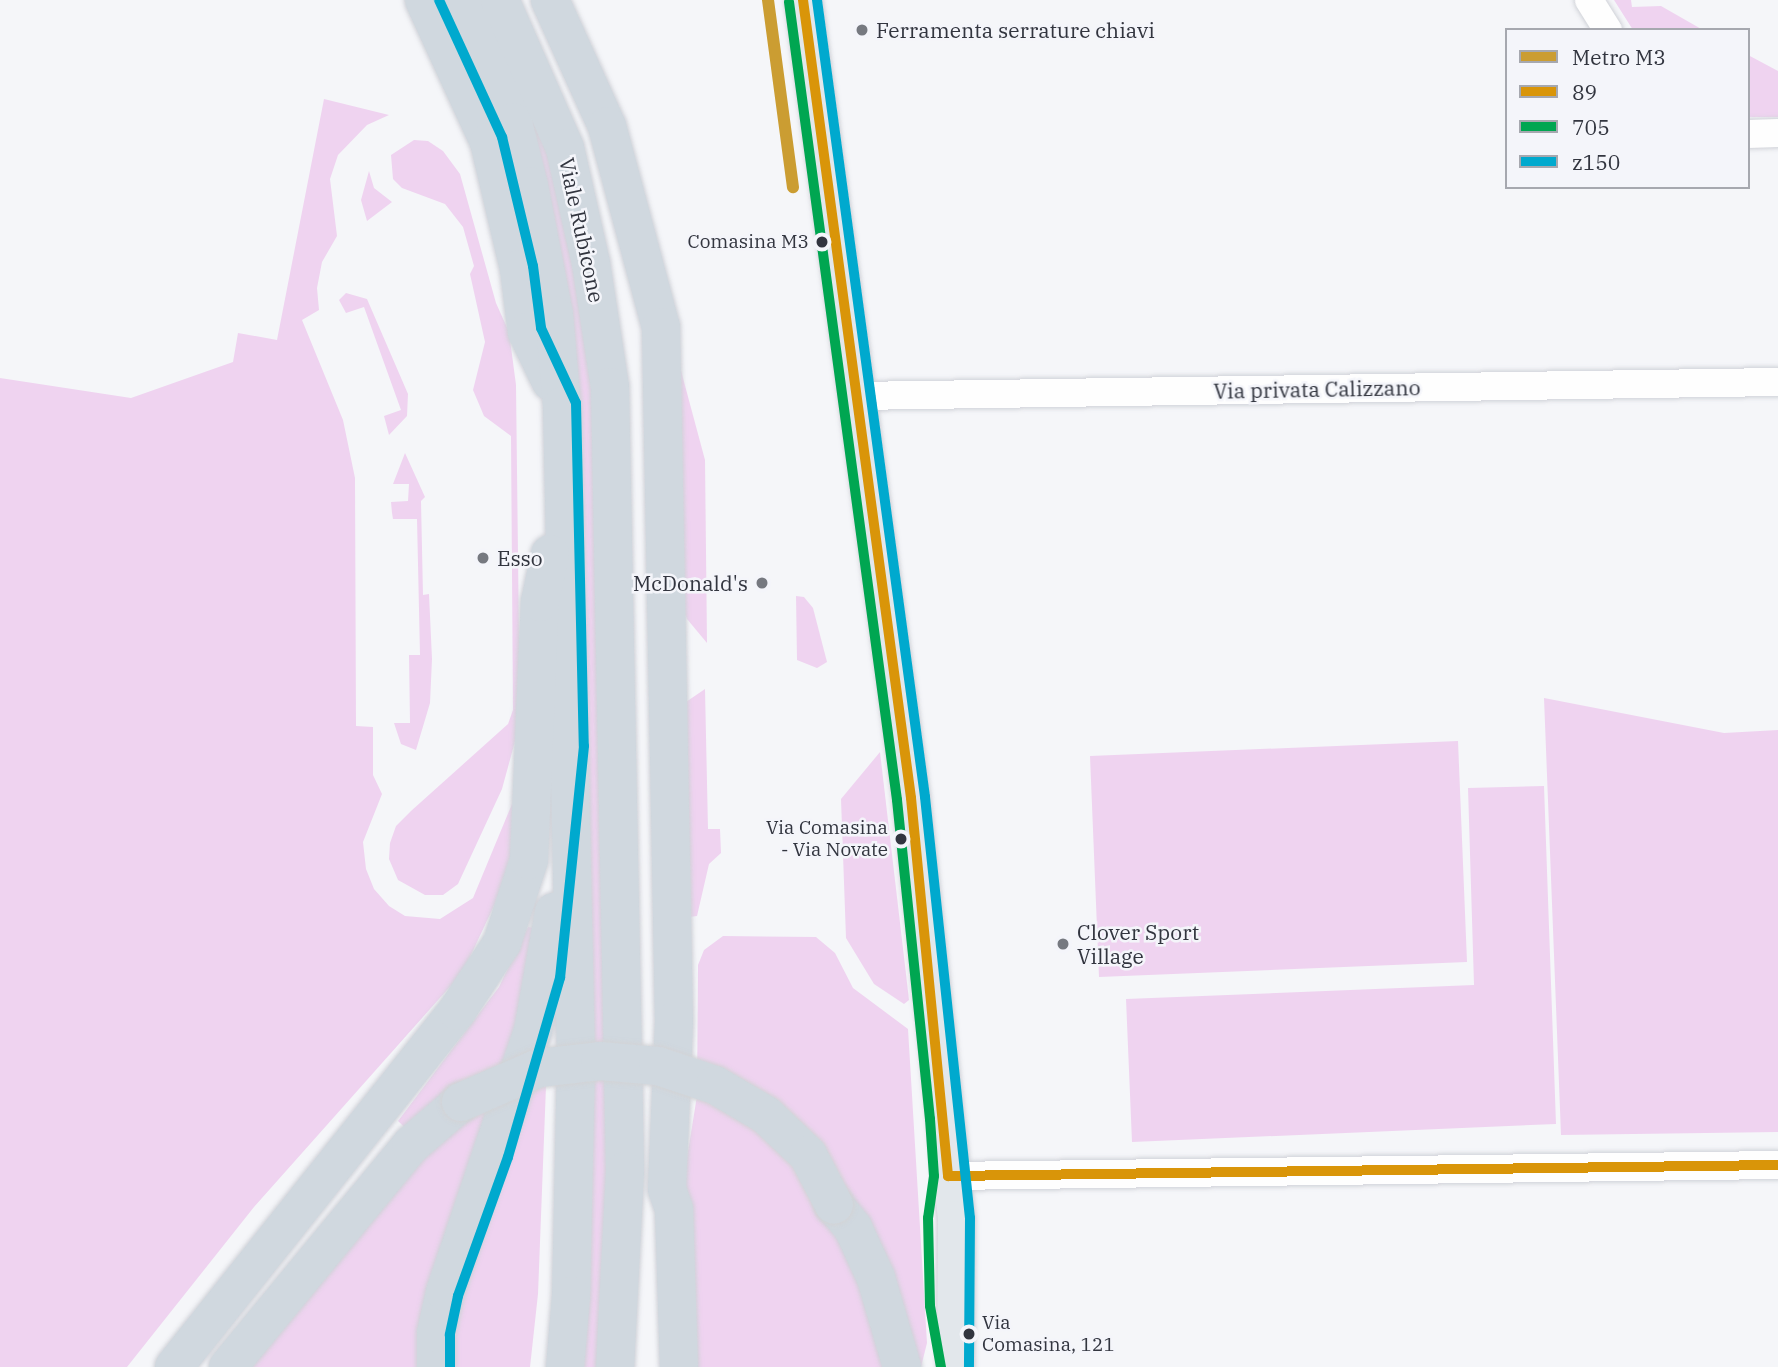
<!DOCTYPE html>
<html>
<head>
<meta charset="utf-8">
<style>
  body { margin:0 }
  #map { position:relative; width:1778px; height:1367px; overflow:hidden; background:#f5f6f9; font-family:"IBM Plex Serif",serif }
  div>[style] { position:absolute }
  .green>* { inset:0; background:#efd3f0 }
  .roads { filter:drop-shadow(0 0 2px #d0d2d8) drop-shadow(0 0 2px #d0d2d8) }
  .minor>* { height:28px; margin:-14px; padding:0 14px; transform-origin:14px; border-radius:14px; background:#fefefe }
  .major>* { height:37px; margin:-18.5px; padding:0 18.5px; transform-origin:18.5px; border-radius:18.5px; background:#e2e7eb }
  .highway>* { height:38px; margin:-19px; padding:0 19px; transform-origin:19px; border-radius:19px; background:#d0d8df }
  .bridges { filter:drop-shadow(0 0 2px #d2d3d6) drop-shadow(0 0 2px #d2d3d6) }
  .highway-bridge>* { height:38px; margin:-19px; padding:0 19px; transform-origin:19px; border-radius:19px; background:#d0d8df }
  .bus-1>* { height:10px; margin:-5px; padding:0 5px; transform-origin:5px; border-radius:5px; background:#d99509 }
  .bus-2>* { height:10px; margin:-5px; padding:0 5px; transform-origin:5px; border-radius:5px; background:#00a651 }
  .bus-3>* { height:10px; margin:-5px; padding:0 5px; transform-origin:5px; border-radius:5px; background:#00a9ce }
  .metro-1>* { height:12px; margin:-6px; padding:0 6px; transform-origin:6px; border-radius:6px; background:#cb9d32 }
  .dots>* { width:19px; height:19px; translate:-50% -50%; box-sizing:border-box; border:4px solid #f4f5fa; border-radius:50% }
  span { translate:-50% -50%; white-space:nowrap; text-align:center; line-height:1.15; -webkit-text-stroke:5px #f4f5fa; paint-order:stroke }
  .bus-label { font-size:19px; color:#32353f }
  .right { translate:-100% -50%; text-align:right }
  .left { translate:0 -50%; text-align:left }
  .poi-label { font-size:21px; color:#32353f }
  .street-label { font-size:21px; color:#32353f }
  .legend { position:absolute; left:1505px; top:28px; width:245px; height:161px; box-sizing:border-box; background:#f4f5fa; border:2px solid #a6a8af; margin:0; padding:9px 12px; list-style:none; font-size:21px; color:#32353f }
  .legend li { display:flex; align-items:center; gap:14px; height:35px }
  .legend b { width:35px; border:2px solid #a6a8af }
</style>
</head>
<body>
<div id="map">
  <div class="green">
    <i style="clip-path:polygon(490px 0,535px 97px,593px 333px,613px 1170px,600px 1367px,579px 1367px,583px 523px)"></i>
    <i style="clip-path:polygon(1614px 0,1631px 0,1632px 7px,1661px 6px,1703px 30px,1633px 30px)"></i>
    <i style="clip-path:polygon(1748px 55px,1778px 71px,1778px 117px,1748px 117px)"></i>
    <i style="clip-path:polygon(324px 99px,389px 115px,367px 125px,338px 155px,330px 179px,337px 236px,322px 262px,317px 288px,319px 310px,302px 320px,343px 420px,355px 478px,356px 726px,373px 727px,373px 775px,382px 794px,363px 842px,366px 869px,374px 889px,389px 906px,405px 916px,440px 919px,473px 898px,512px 804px,519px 803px,507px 878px,463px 972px,254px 1207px,127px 1367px,0 1367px,0 378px,131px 398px,233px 362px,238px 333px,277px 340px)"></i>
    <i style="clip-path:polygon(414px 140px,428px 141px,443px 151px,460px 174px,496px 303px,509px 332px,516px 385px,520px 723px,502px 789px,458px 884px,443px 895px,425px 895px,398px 880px,389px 859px,390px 843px,396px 826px,411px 811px,508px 724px,513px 710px,511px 436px,484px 416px,473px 390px,485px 342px,470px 274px,474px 266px,463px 227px,445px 204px,402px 188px,393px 179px,391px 155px)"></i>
    <i style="clip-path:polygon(369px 171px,374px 188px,392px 202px,367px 221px,361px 200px)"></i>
    <i style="clip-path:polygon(346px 293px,367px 299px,408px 394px,407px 416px,389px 435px,384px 416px,401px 410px,364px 307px,346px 313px,339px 300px)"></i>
    <i style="clip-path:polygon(680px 367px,705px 460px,707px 643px,687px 619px,677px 595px)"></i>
    <i style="clip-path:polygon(405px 453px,425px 497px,421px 501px,423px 595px,429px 594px,432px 659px,430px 703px,416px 750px,401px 744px,394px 723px,410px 723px,409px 655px,420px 655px,417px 519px,393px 519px,392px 513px,391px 502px,408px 501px,409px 484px,393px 484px)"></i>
    <i style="clip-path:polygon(796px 596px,804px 597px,813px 608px,827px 662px,817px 668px,797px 660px)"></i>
    <i style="clip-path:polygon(705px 689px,708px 829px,720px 829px,721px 853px,709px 864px,697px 916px,681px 918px,683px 704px)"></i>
    <i style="clip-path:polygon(1544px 698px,1724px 733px,1778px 730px,1778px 1132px,1561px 1135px)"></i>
    <i style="clip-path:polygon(1458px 741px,1467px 962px,1099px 977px,1090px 756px)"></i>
    <i style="clip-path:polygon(880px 752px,909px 1000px,904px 1004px,874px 984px,846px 938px,841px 799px)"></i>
    <i style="clip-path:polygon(1544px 786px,1556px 1124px,1132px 1142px,1126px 999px,1474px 985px,1468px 788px)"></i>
    <i style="clip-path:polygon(528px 927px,541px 929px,429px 1367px,248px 1367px,426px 1148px,398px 1121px,499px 987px)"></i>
    <i style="clip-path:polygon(723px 936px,816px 937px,835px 953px,853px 988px,908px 1029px,927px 1343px,921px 1367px,689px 1367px,684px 1176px,697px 1096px,698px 965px,704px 950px)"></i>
    <i style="clip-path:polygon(548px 1034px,538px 1294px,530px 1367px,454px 1367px,456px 1294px)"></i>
  </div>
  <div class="roads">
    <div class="minor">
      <i style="left:1589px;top:0;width:36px;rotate:58deg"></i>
      <i style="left:1748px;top:134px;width:30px;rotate:-2deg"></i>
      <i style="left:856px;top:396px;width:922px;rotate:-0.87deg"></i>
      <i style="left:948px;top:1176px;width:830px;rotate:-0.76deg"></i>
    </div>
    <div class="major">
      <i style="left:803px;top:0;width:805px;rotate:82.29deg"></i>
      <i style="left:911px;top:798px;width:423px;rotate:83.9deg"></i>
      <i style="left:956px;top:1219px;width:148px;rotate:90.4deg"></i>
    </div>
    <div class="highway">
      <i style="left:424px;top:0;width:156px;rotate:65.4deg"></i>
      <i style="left:489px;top:142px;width:130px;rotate:76.7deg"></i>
      <i style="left:519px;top:269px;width:64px;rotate:82.8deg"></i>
      <i style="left:527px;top:332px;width:55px;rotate:64.4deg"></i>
      <i style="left:463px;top:0;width:132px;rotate:67.7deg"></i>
      <i style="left:513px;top:122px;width:66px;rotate:76deg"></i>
      <i style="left:529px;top:186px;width:131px;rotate:79deg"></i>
      <i style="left:554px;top:315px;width:91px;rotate:85deg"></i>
      <i style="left:562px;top:406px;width:653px;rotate:88.77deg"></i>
      <i style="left:576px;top:1059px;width:237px;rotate:91.2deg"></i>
      <i style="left:571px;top:1296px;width:71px;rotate:94.8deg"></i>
      <i style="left:500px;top:0;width:162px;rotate:66.3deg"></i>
      <i style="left:565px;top:148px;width:118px;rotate:77.3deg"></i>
      <i style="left:591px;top:263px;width:125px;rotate:81.3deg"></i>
      <i style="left:610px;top:387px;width:784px;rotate:88.9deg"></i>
      <i style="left:625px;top:1171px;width:196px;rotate:92.9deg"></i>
      <i style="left:550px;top:0;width:138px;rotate:65.7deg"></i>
      <i style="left:607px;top:126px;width:208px;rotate:75deg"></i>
      <i style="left:661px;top:327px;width:694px;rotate:88.93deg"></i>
      <i style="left:674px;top:1021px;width:168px;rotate:92.4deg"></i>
      <i style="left:667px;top:1189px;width:21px;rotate:71deg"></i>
      <i style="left:674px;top:1209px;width:158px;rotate:88.2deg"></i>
      <i style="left:834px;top:1205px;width:30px;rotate:50deg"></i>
      <i style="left:853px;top:1228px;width:55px;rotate:65.3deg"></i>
      <i style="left:876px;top:1278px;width:93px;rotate:73.7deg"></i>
      <i style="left:174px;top:1367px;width:455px;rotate:-51.5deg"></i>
      <i style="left:457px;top:1011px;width:82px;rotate:-56.5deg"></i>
      <i style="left:502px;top:943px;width:87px;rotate:-72deg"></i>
      <i style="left:529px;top:860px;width:258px;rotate:-87.6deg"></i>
      <i style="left:540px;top:602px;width:49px;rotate:-78.2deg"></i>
      <i style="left:228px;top:1367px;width:288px;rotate:-50.5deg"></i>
      <i style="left:411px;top:1145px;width:66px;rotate:-40.7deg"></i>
      <i style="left:436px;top:1367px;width:34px;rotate:-90deg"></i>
      <i style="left:436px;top:1333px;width:42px;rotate:-77.6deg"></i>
      <i style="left:445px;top:1292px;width:275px;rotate:-71.4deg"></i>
      <i style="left:533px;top:1031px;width:121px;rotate:-80deg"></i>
    </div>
  </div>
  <div class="bridges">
    <div class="highway-bridge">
      <i style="left:461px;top:1102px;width:85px;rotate:-23.6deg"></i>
      <i style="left:539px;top:1068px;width:61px;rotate:-6.5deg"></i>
      <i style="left:600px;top:1061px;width:58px;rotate:4.9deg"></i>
      <i style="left:658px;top:1066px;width:60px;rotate:18.4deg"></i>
      <i style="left:715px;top:1085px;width:59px;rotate:30.5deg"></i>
      <i style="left:766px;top:1115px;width:58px;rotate:43.6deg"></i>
      <i style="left:808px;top:1155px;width:56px;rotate:62.5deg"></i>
    </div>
  </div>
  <div class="bus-1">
    <i style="left:803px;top:0;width:805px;rotate:82.29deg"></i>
    <i style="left:911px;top:798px;width:380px;rotate:84.4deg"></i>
    <i style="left:948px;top:1176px;width:830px;rotate:-0.76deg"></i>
  </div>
  <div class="bus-2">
    <i style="left:789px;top:2px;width:805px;rotate:82.29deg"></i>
    <i style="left:897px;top:800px;width:321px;rotate:84.1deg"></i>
    <i style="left:930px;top:1119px;width:57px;rotate:86deg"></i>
    <i style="left:934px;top:1176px;width:42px;rotate:98.1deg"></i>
    <i style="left:928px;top:1218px;width:88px;rotate:88.7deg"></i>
    <i style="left:930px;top:1306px;width:62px;rotate:79.8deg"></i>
  </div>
  <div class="bus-3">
    <i style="left:439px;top:0;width:151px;rotate:65.3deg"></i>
    <i style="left:502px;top:137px;width:133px;rotate:76.5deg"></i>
    <i style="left:533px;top:266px;width:63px;rotate:82.6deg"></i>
    <i style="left:541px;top:328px;width:83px;rotate:65deg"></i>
    <i style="left:576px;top:403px;width:343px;rotate:88.7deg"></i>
    <i style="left:584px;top:746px;width:233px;rotate:95.9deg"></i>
    <i style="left:560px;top:978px;width:186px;rotate:106.2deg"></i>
    <i style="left:508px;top:1157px;width:148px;rotate:109.8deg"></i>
    <i style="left:458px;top:1296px;width:40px;rotate:102deg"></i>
    <i style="left:450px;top:1335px;width:32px;rotate:90deg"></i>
    <i style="left:817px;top:0;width:804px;rotate:82.28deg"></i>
    <i style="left:925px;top:797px;width:423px;rotate:83.9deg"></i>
    <i style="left:970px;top:1218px;width:149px;rotate:90.4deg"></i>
  </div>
  <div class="metro-1">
    <i style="left:768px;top:0;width:189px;rotate:82.4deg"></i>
  </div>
  <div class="dots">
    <i style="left:862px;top:30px;background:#767980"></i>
    <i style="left:822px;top:242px;background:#32353f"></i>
    <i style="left:483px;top:558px;background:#767980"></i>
    <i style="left:762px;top:583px;background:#767980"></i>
    <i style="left:901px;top:839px;background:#32353f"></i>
    <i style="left:1063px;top:944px;background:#767980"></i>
    <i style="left:969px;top:1334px;background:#32353f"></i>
  </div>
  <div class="bus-label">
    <span class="right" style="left:809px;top:242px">Comasina M3</span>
    <span class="right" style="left:888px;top:839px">Via Comasina<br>- Via Novate</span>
    <span class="left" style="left:982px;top:1334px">Via<br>Comasina, 121</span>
  </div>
  <div class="poi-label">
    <span class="left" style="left:876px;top:30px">Ferramenta serrature chiavi</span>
    <span class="left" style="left:497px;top:558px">Esso</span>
    <span class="right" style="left:748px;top:583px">McDonald's</span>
    <span class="left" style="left:1077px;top:944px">Clover Sport<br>Village</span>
  </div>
  <div class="street-label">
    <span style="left:582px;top:230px;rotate:78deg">Viale Rubicone</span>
    <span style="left:1317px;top:389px;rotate:-1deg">Via privata Calizzano</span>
  </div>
  <ul class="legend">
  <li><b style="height:9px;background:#cb9d32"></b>Metro M3</li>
  <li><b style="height:9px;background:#d99509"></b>89</li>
  <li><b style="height:9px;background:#00a651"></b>705</li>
  <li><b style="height:9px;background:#00a9ce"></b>z150</li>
  </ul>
</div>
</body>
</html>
